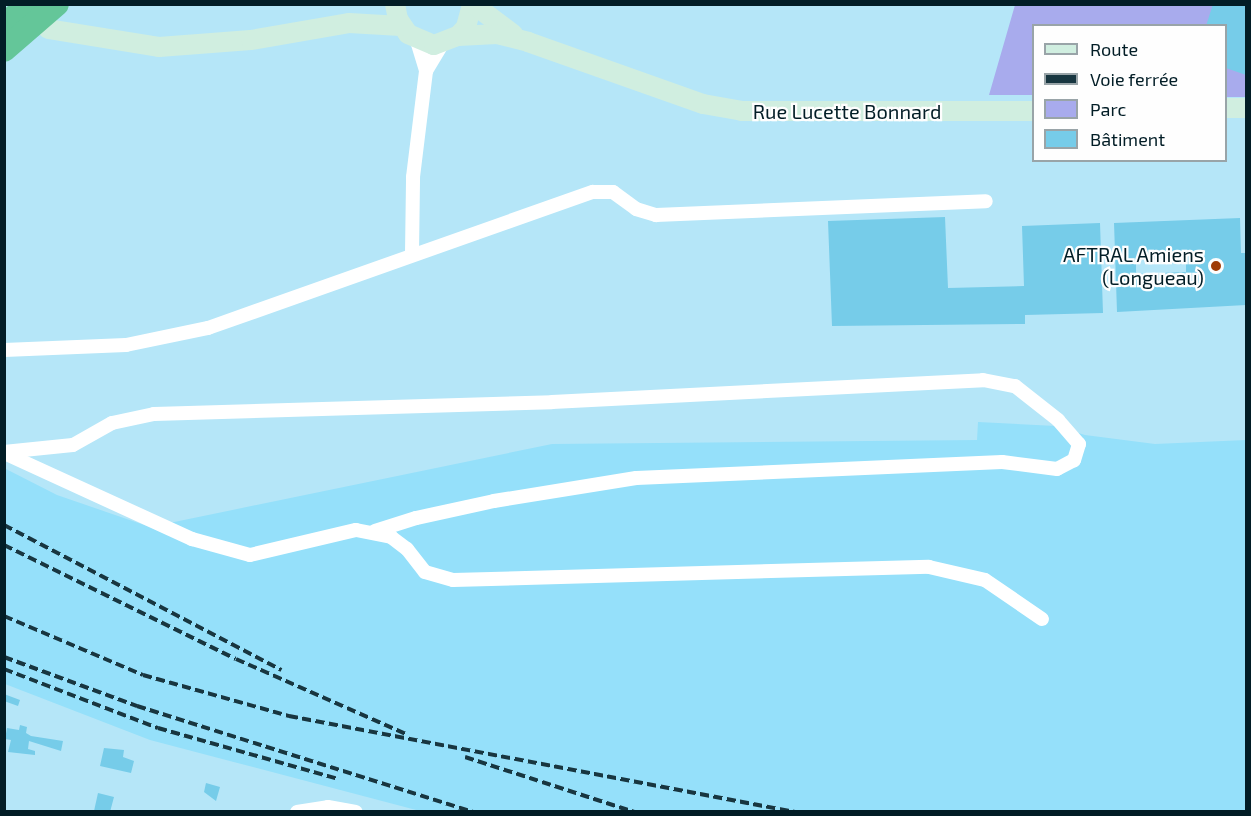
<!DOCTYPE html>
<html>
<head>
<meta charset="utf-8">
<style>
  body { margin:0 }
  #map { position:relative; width:1251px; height:816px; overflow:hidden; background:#b5e6f8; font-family:"Exo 2",sans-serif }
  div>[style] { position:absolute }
  .built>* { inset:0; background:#95e0fa }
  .green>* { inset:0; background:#a8abed }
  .building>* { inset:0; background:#76cce9 }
  .street>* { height:14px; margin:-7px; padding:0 7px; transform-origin:7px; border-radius:7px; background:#fff }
  .secondary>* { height:20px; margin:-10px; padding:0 10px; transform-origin:10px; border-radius:10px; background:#d0eee0 }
  .highway>* { height:24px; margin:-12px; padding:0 12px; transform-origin:12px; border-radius:12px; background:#64c699 }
  .rail>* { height:4px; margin-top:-2px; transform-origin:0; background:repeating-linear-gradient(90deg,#183640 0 9px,transparent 0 13.5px) }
  .dots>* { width:16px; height:16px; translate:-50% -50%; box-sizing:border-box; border:3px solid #fefefe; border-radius:50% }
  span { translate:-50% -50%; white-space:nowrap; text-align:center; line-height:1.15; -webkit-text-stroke:4.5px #fefefe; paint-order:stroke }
  .street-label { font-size:20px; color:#021d26 }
  .poi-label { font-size:20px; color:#021d26 }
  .right { translate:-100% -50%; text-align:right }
  .frame { position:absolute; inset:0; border:6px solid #021d26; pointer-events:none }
  .legend { position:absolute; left:1032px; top:24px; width:195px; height:138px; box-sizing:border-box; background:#fefefe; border:2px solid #99a4a8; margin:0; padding:8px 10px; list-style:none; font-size:18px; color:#021d26 }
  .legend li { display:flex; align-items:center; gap:12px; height:30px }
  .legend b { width:30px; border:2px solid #99a4a8 }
</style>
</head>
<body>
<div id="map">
  <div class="built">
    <i style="clip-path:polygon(978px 422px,1056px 426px,1085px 435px,1155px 444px,1246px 440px,1246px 811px,420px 811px,150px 740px,5px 684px,4px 468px,57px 495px,150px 527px,552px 444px,977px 440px)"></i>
  </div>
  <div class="green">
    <i style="clip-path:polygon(1015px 5px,1246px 5px,1246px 97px,1226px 97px,1226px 26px,1034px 26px,1033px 95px,989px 95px)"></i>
  </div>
  <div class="building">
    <i style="clip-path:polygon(1213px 4px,1246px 4px,1246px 75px,1226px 68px,1226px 26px,1206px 26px)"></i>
    <i style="clip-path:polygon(945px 217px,948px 288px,1024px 286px,1022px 226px,1100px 223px,1103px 313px,1025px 315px,1025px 324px,832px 326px,828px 221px)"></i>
    <i style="clip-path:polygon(evenodd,1240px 218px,1241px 253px,1246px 253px,1246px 305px,1117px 312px,1114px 223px,1240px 218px,1186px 258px,1186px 272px,1136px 274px,1136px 260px,1186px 258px)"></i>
    <i style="clip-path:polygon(4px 694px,20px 700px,18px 706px,4px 701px)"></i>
    <i style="clip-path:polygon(20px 725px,27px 727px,26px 733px,31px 736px,63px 741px,61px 751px,29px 741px,28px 749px,35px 751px,35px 755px,8px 752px,11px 740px,5px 739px,7px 728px,19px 730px)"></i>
    <i style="clip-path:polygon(104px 748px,124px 750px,123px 757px,134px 761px,131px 773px,100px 766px)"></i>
    <i style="clip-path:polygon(206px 783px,220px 787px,216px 801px,204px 792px)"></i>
    <i style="clip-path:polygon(98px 793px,114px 797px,110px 812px,94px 811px)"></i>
  </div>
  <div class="street">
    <i style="left:417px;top:41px;width:31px;rotate:73deg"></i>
    <i style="left:412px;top:253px;width:76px;rotate:-89.2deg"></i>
    <i style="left:413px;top:177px;width:107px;rotate:-83deg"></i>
    <i style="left:426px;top:71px;width:33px;rotate:-59deg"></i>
    <i style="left:4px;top:350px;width:122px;rotate:-2.3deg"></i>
    <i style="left:126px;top:345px;width:84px;rotate:-11.7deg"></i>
    <i style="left:208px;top:328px;width:408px;rotate:-19.5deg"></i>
    <i style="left:593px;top:192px;width:20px"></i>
    <i style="left:613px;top:192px;width:29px;rotate:36deg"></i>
    <i style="left:636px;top:209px;width:21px;rotate:17deg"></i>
    <i style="left:656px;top:215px;width:330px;rotate:-2.4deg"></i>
    <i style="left:4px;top:452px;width:69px;rotate:-5.8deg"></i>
    <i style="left:73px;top:445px;width:45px;rotate:-29.4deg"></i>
    <i style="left:112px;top:423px;width:43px;rotate:-12.1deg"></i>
    <i style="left:154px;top:414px;width:398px;rotate:-1.7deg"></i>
    <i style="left:552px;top:402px;width:432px;rotate:-2.9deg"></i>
    <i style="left:983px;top:380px;width:33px;rotate:11deg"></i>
    <i style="left:1015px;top:386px;width:55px;rotate:38.3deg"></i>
    <i style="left:1058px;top:420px;width:32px;rotate:49deg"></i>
    <i style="left:1079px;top:444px;width:17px;rotate:107deg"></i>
    <i style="left:1074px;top:460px;width:19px;rotate:152deg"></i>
    <i style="left:1057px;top:469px;width:55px;rotate:-172.7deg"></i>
    <i style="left:1002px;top:462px;width:366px;rotate:177.5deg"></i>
    <i style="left:636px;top:478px;width:144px;rotate:170.8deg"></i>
    <i style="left:494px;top:501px;width:80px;rotate:167.7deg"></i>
    <i style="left:416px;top:518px;width:43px;rotate:162.4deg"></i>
    <i style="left:4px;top:453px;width:207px;rotate:24.6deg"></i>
    <i style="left:192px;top:539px;width:60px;rotate:15.4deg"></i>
    <i style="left:250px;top:555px;width:109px;rotate:-13.3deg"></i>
    <i style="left:356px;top:530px;width:36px;rotate:11deg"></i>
    <i style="left:391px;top:537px;width:20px;rotate:37deg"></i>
    <i style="left:407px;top:549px;width:29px;rotate:52deg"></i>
    <i style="left:425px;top:572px;width:29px;rotate:16deg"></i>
    <i style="left:453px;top:580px;width:476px;rotate:-1.6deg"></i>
    <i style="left:929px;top:567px;width:57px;rotate:13.1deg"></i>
    <i style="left:985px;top:580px;width:69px;rotate:34.4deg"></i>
    <i style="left:297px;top:812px;width:31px;rotate:-9deg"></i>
    <i style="left:328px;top:807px;width:28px;rotate:10deg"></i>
  </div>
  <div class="secondary">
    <i style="left:395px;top:4px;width:15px;rotate:79deg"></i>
    <i style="left:398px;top:19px;width:18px;rotate:56deg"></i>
    <i style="left:408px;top:34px;width:28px;rotate:23deg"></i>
    <i style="left:434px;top:45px;width:26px;rotate:-21deg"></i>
    <i style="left:458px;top:36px;width:12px;rotate:-48deg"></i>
    <i style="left:466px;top:27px;width:24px;rotate:-75deg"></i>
    <i style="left:473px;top:4px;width:50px;rotate:36.9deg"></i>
    <i style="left:48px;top:29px;width:112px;rotate:9.2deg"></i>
    <i style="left:159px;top:47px;width:92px;rotate:-4.4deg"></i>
    <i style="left:251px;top:40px;width:99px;rotate:-9.8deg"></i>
    <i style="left:349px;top:23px;width:52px;rotate:3.3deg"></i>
    <i style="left:458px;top:36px;width:39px;rotate:-3deg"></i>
    <i style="left:497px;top:34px;width:32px;rotate:14deg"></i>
    <i style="left:528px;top:42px;width:186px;rotate:19.5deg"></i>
    <i style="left:703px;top:104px;width:39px;rotate:10deg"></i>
    <i style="left:741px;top:111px;width:293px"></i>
    <i style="left:1226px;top:108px;width:20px"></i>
  </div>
  <div class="highway">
    <i style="left:4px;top:25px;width:33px;rotate:-40deg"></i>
    <i style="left:4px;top:50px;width:70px;rotate:-41deg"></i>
  </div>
  <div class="rail">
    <i style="left:4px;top:525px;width:313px;rotate:27.6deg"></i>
    <i style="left:4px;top:545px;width:258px;rotate:26.2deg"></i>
    <i style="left:236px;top:659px;width:186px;rotate:23.8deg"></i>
    <i style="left:4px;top:616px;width:151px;rotate:23deg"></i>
    <i style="left:143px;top:675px;width:152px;rotate:15.7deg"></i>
    <i style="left:289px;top:716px;width:515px;rotate:10.74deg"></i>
    <i style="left:4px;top:657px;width:142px;rotate:20.2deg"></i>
    <i style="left:137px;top:706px;width:353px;rotate:17.5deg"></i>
    <i style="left:4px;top:669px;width:165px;rotate:21deg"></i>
    <i style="left:158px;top:728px;width:187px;rotate:15.8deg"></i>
    <i style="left:465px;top:757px;width:178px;rotate:18deg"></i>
  </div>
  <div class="dots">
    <i style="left:1216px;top:266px;background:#9f3b05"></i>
  </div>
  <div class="street-label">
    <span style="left:847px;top:111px">Rue Lucette Bonnard</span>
  </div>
  <div class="poi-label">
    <span class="right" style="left:1204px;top:266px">AFTRAL Amiens<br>(Longueau)</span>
  </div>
  <div class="frame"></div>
  <ul class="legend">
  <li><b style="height:8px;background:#d0eee0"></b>Route</li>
  <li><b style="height:8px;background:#183640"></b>Voie ferrée</li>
  <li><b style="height:16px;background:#a8abed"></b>Parc</li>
  <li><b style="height:16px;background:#76cce9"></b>Bâtiment</li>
  </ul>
</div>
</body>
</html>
